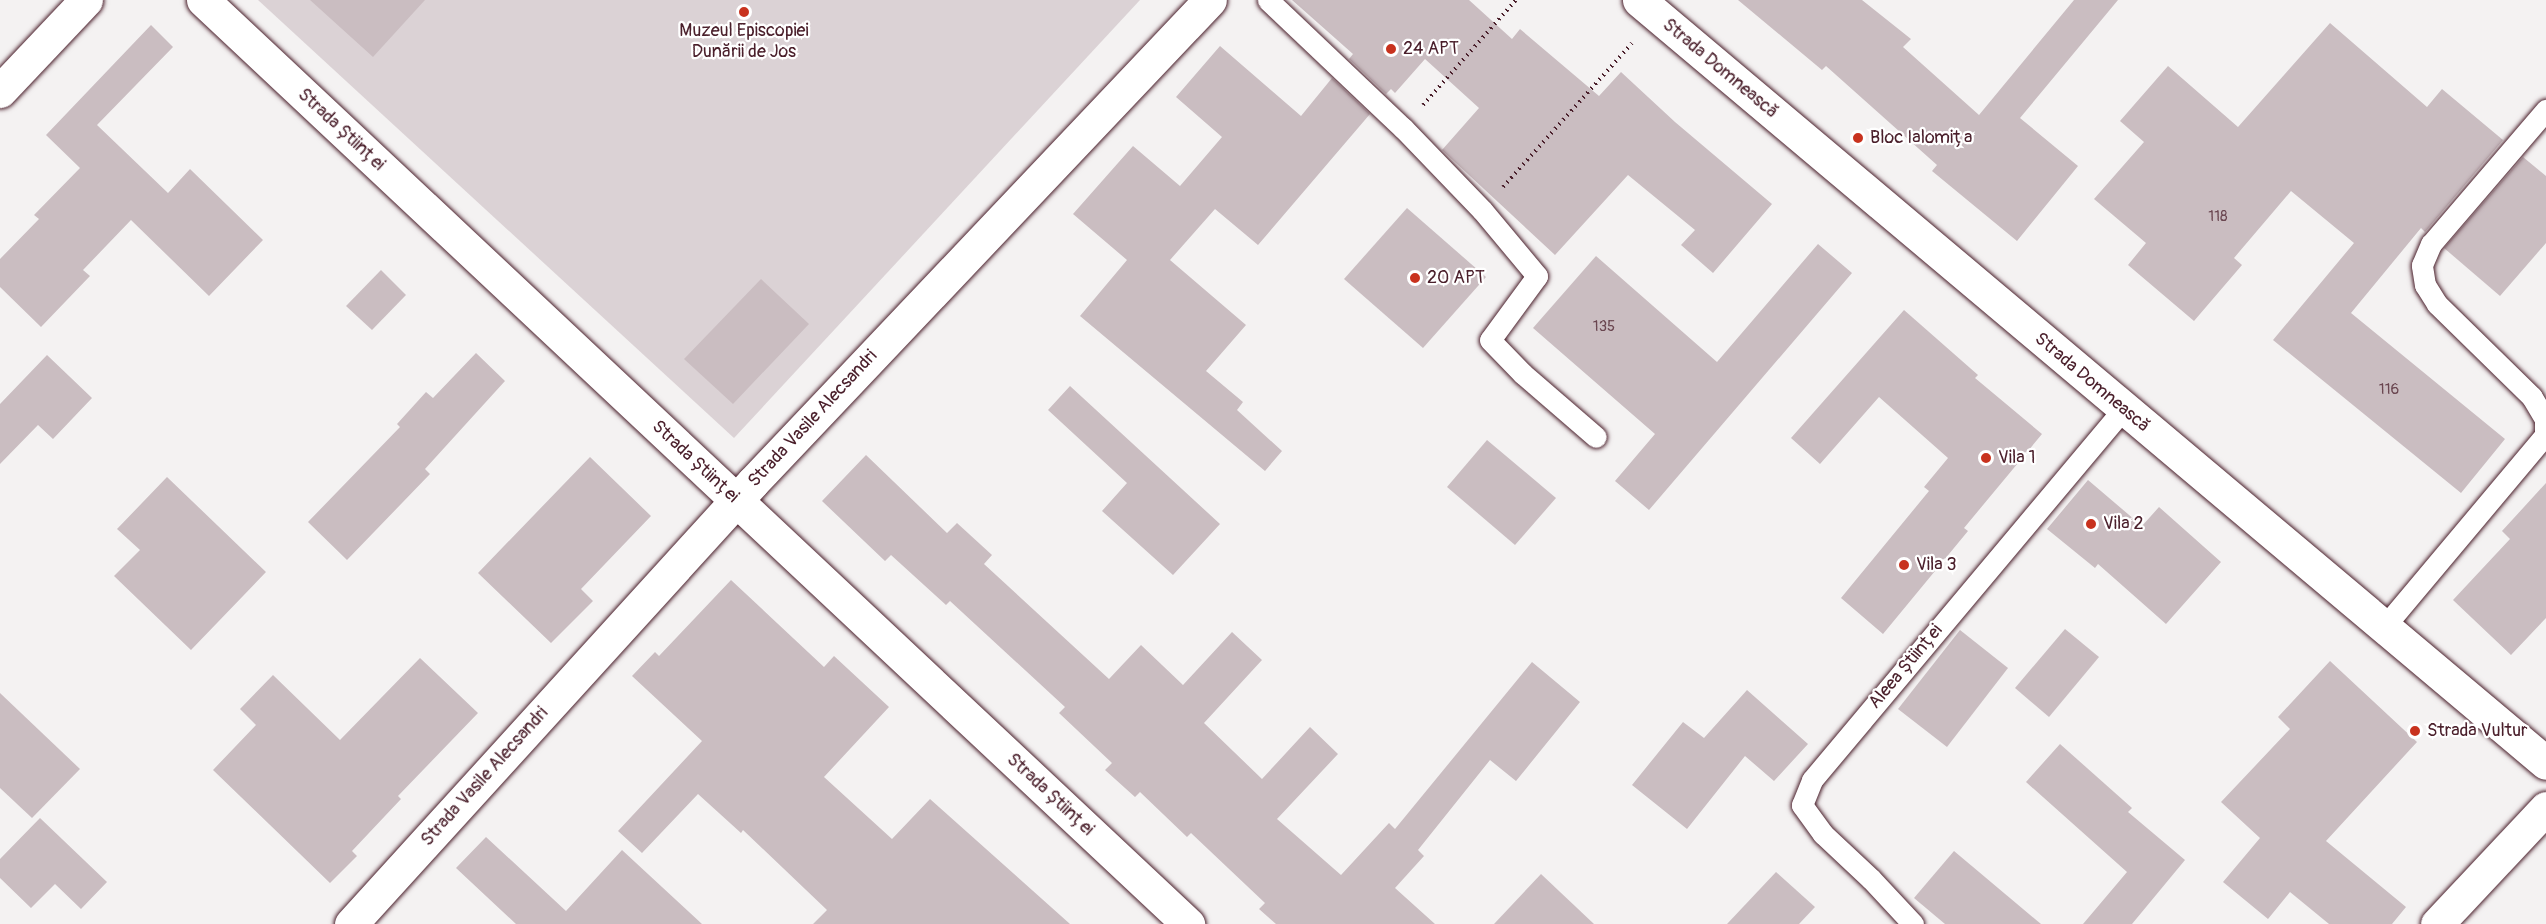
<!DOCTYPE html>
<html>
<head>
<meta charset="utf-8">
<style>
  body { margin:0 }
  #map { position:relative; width:2546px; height:924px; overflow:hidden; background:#f4f2f2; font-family:Pangolin,sans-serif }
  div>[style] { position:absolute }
  .green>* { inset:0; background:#dbd2d5 }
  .building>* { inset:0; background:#cabdc1 }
  .path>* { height:4px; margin-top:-2px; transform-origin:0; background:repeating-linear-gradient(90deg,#4a1f2b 0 1.5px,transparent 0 6px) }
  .roads { filter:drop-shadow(0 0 2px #4a1f2b) drop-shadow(0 0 2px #4a1f2b) }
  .lane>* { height:21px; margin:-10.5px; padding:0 10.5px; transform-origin:10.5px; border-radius:10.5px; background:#fff }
  .street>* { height:33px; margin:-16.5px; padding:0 16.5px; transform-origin:16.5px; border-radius:16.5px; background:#fff }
  .secondary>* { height:33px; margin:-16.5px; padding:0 16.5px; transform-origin:16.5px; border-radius:16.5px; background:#fff }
  .dots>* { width:16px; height:16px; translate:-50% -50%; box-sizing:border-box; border:3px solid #fff; border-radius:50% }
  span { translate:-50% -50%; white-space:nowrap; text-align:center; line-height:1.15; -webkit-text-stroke:4.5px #fff; paint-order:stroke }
  .number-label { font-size:15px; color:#6a4650 }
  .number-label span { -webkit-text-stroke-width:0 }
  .poi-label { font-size:18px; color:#4a1f2b }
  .left { translate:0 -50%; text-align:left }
  .street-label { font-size:18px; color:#4a1f2b }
</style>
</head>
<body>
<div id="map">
  <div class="green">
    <i style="clip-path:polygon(258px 0,1140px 0,734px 438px)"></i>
  </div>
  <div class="building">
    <i style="clip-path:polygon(310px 0,425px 0,373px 57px)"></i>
    <i style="clip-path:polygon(1292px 0,1469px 0,1512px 39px,1520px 29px,1599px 96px,1621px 72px,1675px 122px,1772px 204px,1713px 273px,1681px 245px,1695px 230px,1628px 175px,1555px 255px,1442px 150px,1479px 108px,1425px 59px,1395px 93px,1391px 89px,1386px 94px,1349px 59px,1353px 54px)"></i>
    <i style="clip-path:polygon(1738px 0,1862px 0,1911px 39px,1903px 47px,1979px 115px,2074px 0,2118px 0,2020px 118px,2078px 166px,2017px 241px,1932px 171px,1937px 165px,1826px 66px,1822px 70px)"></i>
    <i style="clip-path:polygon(2330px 23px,2427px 107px,2442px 89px,2503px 140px,2425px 232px,2421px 228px,2351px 313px,2505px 439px,2461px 493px,2273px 340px,2354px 243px,2291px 191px,2234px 258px,2242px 265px,2194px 321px,2128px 265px,2146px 243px,2094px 199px,2144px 142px,2120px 121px,2168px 66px,2238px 127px)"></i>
    <i style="clip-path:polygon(151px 25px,173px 47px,97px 125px,168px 193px,190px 169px,263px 240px,209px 296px,131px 220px,83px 270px,90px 276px,41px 327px,0 287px,0 259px,39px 219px,34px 215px,80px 168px,46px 135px)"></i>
    <i style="clip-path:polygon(1220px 46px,1301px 116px,1332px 78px,1370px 114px,1258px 245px,1215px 209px,1170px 260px,1246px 325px,1206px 371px,1243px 402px,1237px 410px,1282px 451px,1265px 471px,1080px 316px,1127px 260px,1073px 214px,1133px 146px,1180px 186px,1222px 137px,1176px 97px)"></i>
    <i style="clip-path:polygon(2523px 157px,2546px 176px,2546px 243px,2500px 296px,2444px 248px)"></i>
    <i style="clip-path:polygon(1407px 208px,1486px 277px,1423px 348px,1344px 279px)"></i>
    <i style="clip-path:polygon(1818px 244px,1852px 273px,1649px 510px,1615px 481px,1655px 434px,1533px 328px,1596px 256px,1717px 362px)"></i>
    <i style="clip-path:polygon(381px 270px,406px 295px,372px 330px,346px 306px)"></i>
    <i style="clip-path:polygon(761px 279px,809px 324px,733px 404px,684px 359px)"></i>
    <i style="clip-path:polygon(1904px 310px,1978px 375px,1975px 378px,2042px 434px,1964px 528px,1968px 531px,1883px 634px,1841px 598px,1929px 491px,1924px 487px,1948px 458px,1879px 397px,1820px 464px,1791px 438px)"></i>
    <i style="clip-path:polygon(476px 353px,505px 381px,425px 469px,430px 474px,347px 560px,308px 522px,400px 427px,397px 424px,426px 392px,433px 398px)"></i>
    <i style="clip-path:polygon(47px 355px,92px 398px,53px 439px,38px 425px,0 464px,0 404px)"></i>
    <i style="clip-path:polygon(1070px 386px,1220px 524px,1173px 575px,1102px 511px,1127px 483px,1048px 410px)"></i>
    <i style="clip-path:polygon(1487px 440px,1556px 498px,1515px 545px,1447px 487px)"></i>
    <i style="clip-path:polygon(866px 455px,947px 533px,957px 523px,992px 555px,984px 564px,1109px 679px,1141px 645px,1183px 685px,1232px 632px,1262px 660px,1204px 723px,1262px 779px,1310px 727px,1338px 754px,1277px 819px,1341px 875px,1389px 823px,1395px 829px,1532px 662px,1580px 702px,1516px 781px,1490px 760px,1418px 850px,1424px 856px,1395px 888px,1435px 924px,1276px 924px,1259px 909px,1265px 903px,1191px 833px,1187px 837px,1140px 792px,1135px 797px,1105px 770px,1112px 763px,1059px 713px,1065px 707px,950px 601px,946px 605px,891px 555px,885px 561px,822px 501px)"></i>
    <i style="clip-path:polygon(590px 457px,651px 516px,581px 589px,593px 601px,551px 643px,478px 573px)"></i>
    <i style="clip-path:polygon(167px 477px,266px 572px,191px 650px,114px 576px,140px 550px,117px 529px)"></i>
    <i style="clip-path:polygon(2088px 480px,2142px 526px,2159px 507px,2221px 562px,2166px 624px,2098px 564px,2095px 568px,2047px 529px)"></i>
    <i style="clip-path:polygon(2546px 483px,2546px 618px,2511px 655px,2453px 600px,2510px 539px,2502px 531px)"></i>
    <i style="clip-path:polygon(731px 580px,824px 667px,834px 656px,889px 707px,824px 777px,892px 839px,930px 799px,1070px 924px,813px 924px,827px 910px,743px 830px,741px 833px,698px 794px,642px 853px,618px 831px,702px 741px,632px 676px,655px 652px,659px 656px)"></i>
    <i style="clip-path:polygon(2065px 629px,2099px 657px,2049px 717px,2015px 688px)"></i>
    <i style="clip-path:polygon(1960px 630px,2008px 668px,1947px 747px,1898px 709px)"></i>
    <i style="clip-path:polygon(420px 658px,478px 713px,398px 796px,401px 799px,352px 851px,357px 856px,330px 883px,213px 770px,256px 725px,240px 709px,273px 675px,340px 740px)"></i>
    <i style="clip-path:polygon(2330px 661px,2417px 742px,2326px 841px,2406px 907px,2392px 924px,2329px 924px,2290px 892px,2268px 919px,2223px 882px,2260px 838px,2221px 802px,2290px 729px,2278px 717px)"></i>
    <i style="clip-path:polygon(1747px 690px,1808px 744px,1774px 781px,1745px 756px,1687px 829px,1632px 785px,1683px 722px,1704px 738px)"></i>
    <i style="clip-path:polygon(0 693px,80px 769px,32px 818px,0 788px)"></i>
    <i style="clip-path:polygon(2060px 744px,2132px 808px,2128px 812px,2185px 860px,2132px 924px,2083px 924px,2127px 872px,2026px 782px)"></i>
    <i style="clip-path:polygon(40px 818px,107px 882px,81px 909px,55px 884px,31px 908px,0 878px,0 859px)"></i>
    <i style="clip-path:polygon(486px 837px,566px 911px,622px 850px,702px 924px,516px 924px,456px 868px)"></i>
    <i style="clip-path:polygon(1954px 851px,2041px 924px,1945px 924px,1914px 898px)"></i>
    <i style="clip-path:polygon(1776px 872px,1815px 907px,1799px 924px,1727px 924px)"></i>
    <i style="clip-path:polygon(1541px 874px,1594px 924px,1494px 924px)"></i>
  </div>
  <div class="path">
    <i style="left:1423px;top:105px;width:140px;rotate:-48.5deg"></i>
    <i style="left:1503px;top:187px;width:193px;rotate:-48.1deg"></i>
  </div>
  <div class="roads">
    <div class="lane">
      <i style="left:1268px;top:0;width:186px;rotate:43.5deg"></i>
      <i style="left:1403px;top:128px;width:114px;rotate:46.1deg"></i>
      <i style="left:1482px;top:210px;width:86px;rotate:50.2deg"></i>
      <i style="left:1537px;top:276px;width:79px;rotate:126.3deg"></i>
      <i style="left:1490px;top:340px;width:47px;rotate:45.9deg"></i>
      <i style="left:1523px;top:374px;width:96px;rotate:40.8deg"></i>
      <i style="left:2384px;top:627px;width:251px;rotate:-50deg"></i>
      <i style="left:2545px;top:435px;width:16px;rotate:-90deg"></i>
      <i style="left:2545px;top:419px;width:26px;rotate:-121deg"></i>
      <i style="left:2532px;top:397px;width:133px;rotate:-135.6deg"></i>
      <i style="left:2437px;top:304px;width:22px;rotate:-122deg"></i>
      <i style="left:2425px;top:285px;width:20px;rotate:-99deg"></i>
      <i style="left:2422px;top:265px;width:23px;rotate:-67deg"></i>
      <i style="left:2431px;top:244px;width:177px;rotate:-49.4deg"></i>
      <i style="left:1913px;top:924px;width:62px;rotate:-133deg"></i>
      <i style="left:1871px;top:879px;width:66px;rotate:-136.8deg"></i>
      <i style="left:1823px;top:834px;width:36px;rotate:-126deg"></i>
      <i style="left:1802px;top:805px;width:27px;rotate:-68deg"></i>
      <i style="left:1812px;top:780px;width:484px;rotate:-50deg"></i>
    </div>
    <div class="street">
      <i style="left:203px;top:0;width:1351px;rotate:43.17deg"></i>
      <i style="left:351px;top:924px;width:597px;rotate:-47.71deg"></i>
      <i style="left:753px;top:482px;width:664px;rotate:-46.53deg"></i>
    </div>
    <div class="secondary">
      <i style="left:1639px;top:0;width:1185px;rotate:40.07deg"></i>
      <i style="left:0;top:91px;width:125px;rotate:-46.6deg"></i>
      <i style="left:2437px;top:924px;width:159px;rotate:-46.8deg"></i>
    </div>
  </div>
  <div class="dots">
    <i style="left:744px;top:12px;background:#c8321e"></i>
    <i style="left:1391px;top:49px;background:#c8321e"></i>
    <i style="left:1858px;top:138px;background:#c8321e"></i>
    <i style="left:1415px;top:278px;background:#c8321e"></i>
    <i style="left:1986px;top:458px;background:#c8321e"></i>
    <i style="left:2091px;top:524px;background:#c8321e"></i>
    <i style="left:1904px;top:565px;background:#c8321e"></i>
    <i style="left:2415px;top:731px;background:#c8321e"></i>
  </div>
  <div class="number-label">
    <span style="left:2218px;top:217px">118</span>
    <span style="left:1604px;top:327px">135</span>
    <span style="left:2389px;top:390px">116</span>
  </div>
  <div class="poi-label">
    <span style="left:744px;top:42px">Muzeul Episcopiei<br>Dunării de Jos</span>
    <span class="left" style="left:1403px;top:49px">24 APT</span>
    <span class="left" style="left:1870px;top:138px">Bloc Ialomița</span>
    <span class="left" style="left:1427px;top:278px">20 APT</span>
    <span class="left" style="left:1998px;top:458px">Vila 1</span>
    <span class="left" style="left:2103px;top:524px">Vila 2</span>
    <span class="left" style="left:1916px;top:565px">Vila 3</span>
    <span class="left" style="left:2427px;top:731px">Strada Vultur</span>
  </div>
  <div class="street-label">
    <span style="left:1720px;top:69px;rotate:40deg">Strada Domnească</span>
    <span style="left:341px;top:130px;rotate:43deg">Strada Științei</span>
    <span style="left:2092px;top:383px;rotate:40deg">Strada Domnească</span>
    <span style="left:813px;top:419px;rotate:-47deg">Strada Vasile Alecsandri</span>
    <span style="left:695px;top:462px;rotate:43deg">Strada Științei</span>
    <span style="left:1906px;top:667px;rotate:-50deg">Aleea Științei</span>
    <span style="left:485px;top:777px;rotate:-48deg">Strada Vasile Alecsandri</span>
    <span style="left:1050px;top:795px;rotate:43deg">Strada Științei</span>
  </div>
</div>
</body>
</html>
